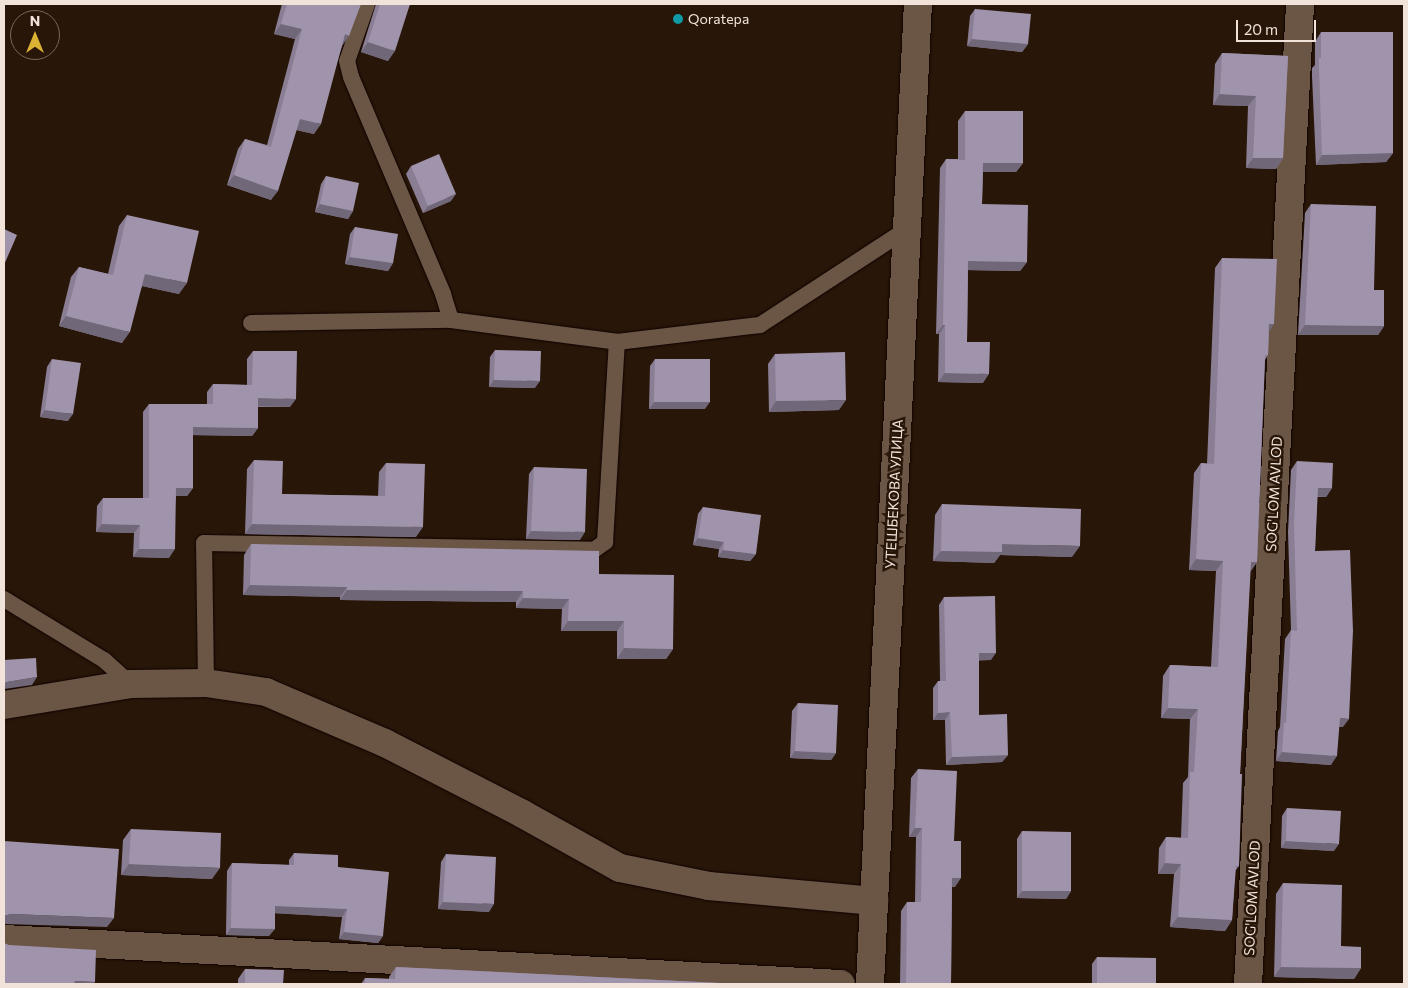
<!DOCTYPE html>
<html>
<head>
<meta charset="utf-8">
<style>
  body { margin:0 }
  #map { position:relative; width:1408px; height:988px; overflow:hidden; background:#281608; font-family:Commissioner,sans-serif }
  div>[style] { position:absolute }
  .roads { filter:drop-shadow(0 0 1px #100200) drop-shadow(0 0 1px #100200) }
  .lane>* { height:16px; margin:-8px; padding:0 8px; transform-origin:8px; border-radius:8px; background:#6b5545 }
  .street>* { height:28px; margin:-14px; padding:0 14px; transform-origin:14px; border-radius:14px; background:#6b5545 }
  .secondary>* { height:28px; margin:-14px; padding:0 14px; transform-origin:14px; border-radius:14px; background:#6b5545 }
  .wall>* { inset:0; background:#8a7e94 }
  .shaded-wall>* { inset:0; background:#706778 }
  .building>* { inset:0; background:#a093ac }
  .dots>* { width:14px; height:14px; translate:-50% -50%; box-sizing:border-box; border:2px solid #281608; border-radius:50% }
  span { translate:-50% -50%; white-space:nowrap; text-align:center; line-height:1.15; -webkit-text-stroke:5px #281608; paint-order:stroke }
  .poi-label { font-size:14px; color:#f1e3da }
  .left { translate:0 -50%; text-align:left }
  .street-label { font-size:14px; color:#f1e3da }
  .frame { position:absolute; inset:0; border:5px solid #f1e3da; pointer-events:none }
  .north { position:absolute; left:10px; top:10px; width:50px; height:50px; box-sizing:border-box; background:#281608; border:1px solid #78685c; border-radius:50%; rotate:0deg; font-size:14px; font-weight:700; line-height:20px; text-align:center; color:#f1e3da }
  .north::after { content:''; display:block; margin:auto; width:18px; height:22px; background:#dbb233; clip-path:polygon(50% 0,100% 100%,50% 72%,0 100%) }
  .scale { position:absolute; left:1236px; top:20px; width:80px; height:22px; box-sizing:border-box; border:2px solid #f1e3da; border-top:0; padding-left:6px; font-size:15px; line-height:18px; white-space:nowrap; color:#f1e3da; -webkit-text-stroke:4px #281608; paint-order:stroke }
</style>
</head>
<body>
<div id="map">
  <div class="roads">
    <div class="lane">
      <i style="left:367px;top:4px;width:60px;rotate:109.3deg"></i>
      <i style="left:347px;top:61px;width:16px;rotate:76deg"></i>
      <i style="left:351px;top:77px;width:236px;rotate:67deg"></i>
      <i style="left:443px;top:294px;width:27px;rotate:73deg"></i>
      <i style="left:451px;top:320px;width:167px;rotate:7.5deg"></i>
      <i style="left:617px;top:342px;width:144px;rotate:-6.8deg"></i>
      <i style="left:760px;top:325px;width:176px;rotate:-33.1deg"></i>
      <i style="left:251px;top:323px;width:200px;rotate:-0.9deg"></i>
      <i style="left:4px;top:599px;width:117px;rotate:31.4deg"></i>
      <i style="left:104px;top:660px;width:36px;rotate:42deg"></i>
      <i style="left:206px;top:683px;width:140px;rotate:-90.8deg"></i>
      <i style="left:204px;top:543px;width:390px;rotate:1deg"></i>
      <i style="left:594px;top:550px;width:14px;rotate:-36deg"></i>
      <i style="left:605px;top:542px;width:200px;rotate:-86.6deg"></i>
    </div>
    <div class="street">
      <i style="left:4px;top:705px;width:129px;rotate:-9.4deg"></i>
      <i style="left:131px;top:684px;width:75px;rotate:-0.8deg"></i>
      <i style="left:206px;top:683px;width:61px;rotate:8.5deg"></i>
      <i style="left:266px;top:692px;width:129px;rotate:23.2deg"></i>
      <i style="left:385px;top:743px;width:153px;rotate:27.2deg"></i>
      <i style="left:521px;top:813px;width:113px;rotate:29.1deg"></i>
      <i style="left:620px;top:868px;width:91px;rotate:11.4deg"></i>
      <i style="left:709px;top:886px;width:166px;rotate:5.2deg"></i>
      <i style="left:4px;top:939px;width:838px;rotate:3.08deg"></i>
      <i style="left:1248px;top:984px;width:981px;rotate:-86.96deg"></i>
    </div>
    <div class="secondary">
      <i style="left:870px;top:984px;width:981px;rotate:-87.2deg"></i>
    </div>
  </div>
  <div class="wall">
    <i style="clip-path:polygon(282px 4px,361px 4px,342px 46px,314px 134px,296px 130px,271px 200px,227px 185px,238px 149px,245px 139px,267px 145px,295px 39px,274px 34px)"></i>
    <i style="clip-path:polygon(376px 4px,410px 4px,388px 61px,361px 52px)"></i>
    <i style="clip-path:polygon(975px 9px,1028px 44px,1022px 52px,967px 46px,970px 16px)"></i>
    <i style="clip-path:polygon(1321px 32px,1393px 153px,1386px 162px,1316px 165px,1312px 76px,1312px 68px,1315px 65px,1315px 42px)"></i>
    <i style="clip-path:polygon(1222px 53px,1288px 56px,1283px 158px,1276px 169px,1246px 168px,1248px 106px,1213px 105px,1215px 64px)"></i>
    <i style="clip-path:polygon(965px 111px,1023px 163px,1016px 172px,983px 172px,982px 204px,1027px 262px,1020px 271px,968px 270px,967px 342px,983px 383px,938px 382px,939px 334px,936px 334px,940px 168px,946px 159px,958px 159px,958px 121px)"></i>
    <i style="clip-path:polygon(411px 166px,451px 201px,423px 213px,406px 174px)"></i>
    <i style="clip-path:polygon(326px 176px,353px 211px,348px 219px,315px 212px,321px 184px)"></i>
    <i style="clip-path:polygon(1311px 204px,1374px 290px,1384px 326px,1378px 335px,1298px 335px,1305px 213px)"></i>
    <i style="clip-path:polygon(127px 215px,179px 294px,142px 286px,122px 343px,59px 326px,71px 277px,79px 267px,108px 274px,119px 226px)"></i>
    <i style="clip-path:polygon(355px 227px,393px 263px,388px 271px,345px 264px,350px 234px)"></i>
    <i style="clip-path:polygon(1222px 258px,1269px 332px,1268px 355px,1265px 360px,1257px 562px,1250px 572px,1240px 774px,1239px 866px,1235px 871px,1232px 920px,1225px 931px,1170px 927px,1174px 874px,1158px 874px,1159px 848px,1166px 837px,1181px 838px,1183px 783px,1188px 777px,1190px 719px,1161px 718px,1163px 676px,1170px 665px,1211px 667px,1216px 571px,1189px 570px,1194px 473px,1201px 463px,1207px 464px,1215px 268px)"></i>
    <i style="clip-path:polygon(495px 350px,535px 388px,489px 387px,490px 357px)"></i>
    <i style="clip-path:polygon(253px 351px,290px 407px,258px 407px,258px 428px,252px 436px,193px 435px,193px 488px,187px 496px,176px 496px,169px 558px,133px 557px,134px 533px,96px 532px,97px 506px,103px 498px,143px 498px,143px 412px,149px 404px,207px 404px,207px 392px,213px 384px,247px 385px,247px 359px)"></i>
    <i style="clip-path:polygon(775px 354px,839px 410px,769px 412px,768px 364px)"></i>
    <i style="clip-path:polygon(52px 359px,68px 421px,40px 417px,47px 367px)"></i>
    <i style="clip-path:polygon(655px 359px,705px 409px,649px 409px,650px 366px)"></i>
    <i style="clip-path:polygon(254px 460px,282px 494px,378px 496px,379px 472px,386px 463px,416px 537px,245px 534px,247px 469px)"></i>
    <i style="clip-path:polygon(1297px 461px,1332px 488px,1326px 497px,1317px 497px,1315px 551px,1343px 727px,1339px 727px,1331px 765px,1276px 761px,1278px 731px,1280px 727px,1285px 639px,1291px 630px,1288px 532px,1291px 470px)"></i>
    <i style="clip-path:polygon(534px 467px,580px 540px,526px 539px,529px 474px)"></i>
    <i style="clip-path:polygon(942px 504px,1072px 557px,1000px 555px,994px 563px,933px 561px,935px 515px)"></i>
    <i style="clip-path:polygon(703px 507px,756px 554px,750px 561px,718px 557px,719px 549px,693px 545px,698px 514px)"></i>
    <i style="clip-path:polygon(251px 544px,599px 574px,673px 649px,666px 659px,617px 659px,617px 631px,561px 631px,562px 609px,516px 608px,516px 602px,340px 600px,340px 597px,243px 595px,244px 555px)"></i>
    <i style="clip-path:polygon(944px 597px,991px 660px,979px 660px,979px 715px,1008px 755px,1002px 762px,946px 765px,945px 720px,933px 720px,933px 688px,938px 681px,940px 681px,939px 605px)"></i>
    <i style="clip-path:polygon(798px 703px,836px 753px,831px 760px,790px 758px,792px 711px)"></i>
    <i style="clip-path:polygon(918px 769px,954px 841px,955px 887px,952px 887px,951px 984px,900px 984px,901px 911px,907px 902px,915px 902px,916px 837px,909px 837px,911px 778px)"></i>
    <i style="clip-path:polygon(1287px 808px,1334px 851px,1281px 848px,1282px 816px)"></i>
    <i style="clip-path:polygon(131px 829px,212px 879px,121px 875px,123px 840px)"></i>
    <i style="clip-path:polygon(1022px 831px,1071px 891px,1066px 899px,1017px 898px,1017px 839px)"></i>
    <i style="clip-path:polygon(294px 853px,338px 867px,383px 936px,378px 943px,339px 939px,342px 917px,275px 913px,269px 936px,226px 935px,227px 871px,232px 863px,289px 865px,289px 860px)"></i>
    <i style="clip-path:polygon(446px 854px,489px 912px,438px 909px,441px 862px)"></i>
    <i style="clip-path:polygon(1283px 883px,1361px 968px,1354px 979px,1274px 977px,1276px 894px)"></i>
    <i style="clip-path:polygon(1097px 957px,1156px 984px,1092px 984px,1092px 964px)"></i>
    <i style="clip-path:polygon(396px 967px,740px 984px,361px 984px,365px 978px,389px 979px,389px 977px)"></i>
    <i style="clip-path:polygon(245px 969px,283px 984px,238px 984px,238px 979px)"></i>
  </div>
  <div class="shaded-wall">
    <i style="clip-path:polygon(281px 24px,302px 29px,295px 39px,274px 34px)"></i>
    <i style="clip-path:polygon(345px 34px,349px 36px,342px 46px)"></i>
    <i style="clip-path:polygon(972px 39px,1028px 44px,1022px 52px,967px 46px)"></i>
    <i style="clip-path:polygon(368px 42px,395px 51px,388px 61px,361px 52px)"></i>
    <i style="clip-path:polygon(1220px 94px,1256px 96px,1248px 106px,1213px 105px)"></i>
    <i style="clip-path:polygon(300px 119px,321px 124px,314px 134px,293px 129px)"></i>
    <i style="clip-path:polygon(1393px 153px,1386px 162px,1316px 165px,1322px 155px)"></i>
    <i style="clip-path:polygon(1253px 158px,1283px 158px,1276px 169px,1246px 168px)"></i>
    <i style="clip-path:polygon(983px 163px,1023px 163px,1016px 172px,976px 172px)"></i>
    <i style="clip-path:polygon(234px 175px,278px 191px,271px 200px,227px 185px)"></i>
    <i style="clip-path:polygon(456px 194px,451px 201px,423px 213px,428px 206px)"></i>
    <i style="clip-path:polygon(320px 204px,353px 211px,348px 219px,315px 212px)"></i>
    <i style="clip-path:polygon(350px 257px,393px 263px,388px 271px,345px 264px)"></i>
    <i style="clip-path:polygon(968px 261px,1027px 262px,1020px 271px,961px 270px)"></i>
    <i style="clip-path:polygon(145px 274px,187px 283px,179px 294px,137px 285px)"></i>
    <i style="clip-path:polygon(66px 316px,130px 332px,122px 343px,59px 326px)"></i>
    <i style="clip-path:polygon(1269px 324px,1274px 324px,1267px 335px)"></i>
    <i style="clip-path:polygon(943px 325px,945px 325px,939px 334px,936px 334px)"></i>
    <i style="clip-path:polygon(1305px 325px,1384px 326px,1378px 335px,1298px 335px)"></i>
    <i style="clip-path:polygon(945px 373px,989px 374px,983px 383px,938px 382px)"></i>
    <i style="clip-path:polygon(494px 380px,540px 381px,535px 388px,489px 387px)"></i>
    <i style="clip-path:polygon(258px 398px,296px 399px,290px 407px,252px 406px)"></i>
    <i style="clip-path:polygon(846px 400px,839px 410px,769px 412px,776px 401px)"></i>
    <i style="clip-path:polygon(654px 402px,710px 402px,705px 409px,649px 409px)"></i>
    <i style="clip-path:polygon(45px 410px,73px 414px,68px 421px,40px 417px)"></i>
    <i style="clip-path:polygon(193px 427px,258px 428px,252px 436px,187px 435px)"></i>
    <i style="clip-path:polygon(176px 488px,193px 488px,187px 496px,170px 496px)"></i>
    <i style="clip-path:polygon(1318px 488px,1332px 488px,1326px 497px,1312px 496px)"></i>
    <i style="clip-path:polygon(102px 524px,140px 525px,134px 533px,96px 532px)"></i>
    <i style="clip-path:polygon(252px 524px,423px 527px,416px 537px,245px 534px)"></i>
    <i style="clip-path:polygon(531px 531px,585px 532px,580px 540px,526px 539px)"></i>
    <i style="clip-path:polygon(698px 538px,724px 542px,719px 549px,693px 545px)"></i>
    <i style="clip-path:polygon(1002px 544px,1080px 546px,1072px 557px,1000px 555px,994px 563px,933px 561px,941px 551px)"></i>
    <i style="clip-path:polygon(139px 549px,175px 549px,169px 558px,133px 557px)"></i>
    <i style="clip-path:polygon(723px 550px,756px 554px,750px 561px,718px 557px)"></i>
    <i style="clip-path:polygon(1196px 559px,1223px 561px,1216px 571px,1189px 570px)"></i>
    <i style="clip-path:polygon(1251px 562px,1257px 562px,1250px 572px)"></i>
    <i style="clip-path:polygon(250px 585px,347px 587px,340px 597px,243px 595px)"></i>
    <i style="clip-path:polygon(347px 590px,523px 591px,516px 602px,340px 600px)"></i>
    <i style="clip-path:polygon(523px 598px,569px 599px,562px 609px,516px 608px)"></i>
    <i style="clip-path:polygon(568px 621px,624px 621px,617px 631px,561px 631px)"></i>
    <i style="clip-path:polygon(624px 648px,673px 649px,666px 659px,617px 659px)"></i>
    <i style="clip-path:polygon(979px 653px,996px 653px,991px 660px,973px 661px)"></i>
    <i style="clip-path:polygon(37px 677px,32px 685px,4px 689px,4px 684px,7px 682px)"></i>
    <i style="clip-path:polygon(1168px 708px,1198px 709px,1190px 719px,1161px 718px)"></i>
    <i style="clip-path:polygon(950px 712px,945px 720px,933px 720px,938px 713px)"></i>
    <i style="clip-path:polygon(1340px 718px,1349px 719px,1343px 727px,1334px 727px)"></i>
    <i style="clip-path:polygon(795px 751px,836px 753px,831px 760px,790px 758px)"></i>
    <i style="clip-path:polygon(1282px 752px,1337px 756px,1331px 765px,1276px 761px)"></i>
    <i style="clip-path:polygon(1008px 755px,1002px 762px,946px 765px,952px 757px)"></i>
    <i style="clip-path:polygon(915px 828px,922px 828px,916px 837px,909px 837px)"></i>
    <i style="clip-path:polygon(1286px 841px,1339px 844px,1334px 851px,1281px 848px)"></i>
    <i style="clip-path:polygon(1165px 863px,1181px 864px,1174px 874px,1158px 874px)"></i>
    <i style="clip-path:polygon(129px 864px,220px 868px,212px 879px,121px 875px)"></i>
    <i style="clip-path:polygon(952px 878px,961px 878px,955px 887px,945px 887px)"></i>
    <i style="clip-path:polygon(1022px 891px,1071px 891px,1066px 899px,1017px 898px)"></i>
    <i style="clip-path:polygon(443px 902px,494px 904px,489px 912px,438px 909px)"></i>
    <i style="clip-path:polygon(275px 906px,347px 909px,342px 917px,270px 913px)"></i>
    <i style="clip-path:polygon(11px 914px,114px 918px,107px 927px,4px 924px,4px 916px)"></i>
    <i style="clip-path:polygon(1178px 917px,1232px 920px,1225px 931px,1170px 927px)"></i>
    <i style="clip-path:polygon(231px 928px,275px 929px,269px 936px,226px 935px)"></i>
    <i style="clip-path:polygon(344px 932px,383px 936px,378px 943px,339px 939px)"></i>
    <i style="clip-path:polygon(1281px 967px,1361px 968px,1354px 979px,1274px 977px)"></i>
    <i style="clip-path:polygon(75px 981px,95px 982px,93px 984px,72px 984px)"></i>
  </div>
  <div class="building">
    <i style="clip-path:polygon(287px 4px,361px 4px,349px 36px,345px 34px,321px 124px,300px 119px,278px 191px,234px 175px,245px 139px,271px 147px,302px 29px,281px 24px)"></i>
    <i style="clip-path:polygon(380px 4px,410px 4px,395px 51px,368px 42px)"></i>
    <i style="clip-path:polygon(975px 9px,1031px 14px,1028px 44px,972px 39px)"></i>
    <i style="clip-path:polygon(1321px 32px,1393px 32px,1393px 153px,1322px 155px,1319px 67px,1319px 58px,1321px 58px)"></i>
    <i style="clip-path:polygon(1222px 53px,1288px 56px,1283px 158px,1253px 158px,1256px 96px,1220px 94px)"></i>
    <i style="clip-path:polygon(965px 111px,1023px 111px,1023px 163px,983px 163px,982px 204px,1028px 205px,1027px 262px,968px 261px,967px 342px,990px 342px,989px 374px,945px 373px,945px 325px,943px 325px,946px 159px,965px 160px)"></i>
    <i style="clip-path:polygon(439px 154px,456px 194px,428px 206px,411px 166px)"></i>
    <i style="clip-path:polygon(326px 176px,359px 183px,353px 211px,320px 204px)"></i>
    <i style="clip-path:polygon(1311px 204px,1376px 206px,1374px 290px,1384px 290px,1384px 326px,1305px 325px)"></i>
    <i style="clip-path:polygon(127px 215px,199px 231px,187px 283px,145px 274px,130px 332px,66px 316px,79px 267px,113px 275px)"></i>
    <i style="clip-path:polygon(355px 227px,398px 234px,393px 263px,350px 257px)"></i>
    <i style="clip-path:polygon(4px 229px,17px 235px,4px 265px)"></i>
    <i style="clip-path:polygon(1222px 258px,1277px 259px,1274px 324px,1269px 324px,1268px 355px,1265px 355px,1257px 562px,1251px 562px,1240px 774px,1242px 774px,1239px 866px,1236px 866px,1232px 920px,1178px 917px,1181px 864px,1165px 863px,1166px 837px,1188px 838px,1190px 772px,1194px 772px,1198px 709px,1168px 708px,1170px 665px,1218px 667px,1223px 561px,1196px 559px,1201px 463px,1214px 464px)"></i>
    <i style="clip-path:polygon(495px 350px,541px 351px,540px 381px,494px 380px)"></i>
    <i style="clip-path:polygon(253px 351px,297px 351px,296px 399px,258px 398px,258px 428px,193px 427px,193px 488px,176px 488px,175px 549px,139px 549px,140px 525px,102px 524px,103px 498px,149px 498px,149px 404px,213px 404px,213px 384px,252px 385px)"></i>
    <i style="clip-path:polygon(845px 352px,846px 400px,776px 401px,775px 354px)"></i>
    <i style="clip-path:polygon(52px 359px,81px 363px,73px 414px,45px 410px)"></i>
    <i style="clip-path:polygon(655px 359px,710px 359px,710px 402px,654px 402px)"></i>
    <i style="clip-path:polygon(254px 460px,283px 461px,282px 494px,385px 496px,386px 463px,425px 464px,423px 527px,252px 524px)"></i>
    <i style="clip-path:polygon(1297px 461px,1333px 463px,1332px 488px,1318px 488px,1315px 551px,1350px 550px,1353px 631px,1349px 719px,1340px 718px,1337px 756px,1282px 752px,1284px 723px,1286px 723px,1291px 630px,1297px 631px,1294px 523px)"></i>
    <i style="clip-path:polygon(534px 467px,587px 469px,585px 532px,531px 531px)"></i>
    <i style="clip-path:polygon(942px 504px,1081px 509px,1080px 546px,1002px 544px,1002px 552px,941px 551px)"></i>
    <i style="clip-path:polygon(703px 507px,761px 515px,756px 554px,723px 550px,724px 542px,698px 538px)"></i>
    <i style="clip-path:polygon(251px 544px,599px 551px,599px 574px,674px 575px,673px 649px,624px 648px,624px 621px,568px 621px,569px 599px,523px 598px,523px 591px,347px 590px,347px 587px,250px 585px)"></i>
    <i style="clip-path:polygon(995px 596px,996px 653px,979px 653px,979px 715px,1007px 714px,1008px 755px,952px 757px,950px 712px,938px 713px,938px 681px,946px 681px,944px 597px)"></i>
    <i style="clip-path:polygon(36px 658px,37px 677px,7px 682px,4px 684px,4px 660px)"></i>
    <i style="clip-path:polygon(798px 703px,838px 705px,836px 753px,795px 751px)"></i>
    <i style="clip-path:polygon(918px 769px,957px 771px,954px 841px,961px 841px,961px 878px,952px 878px,951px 984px,906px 984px,907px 902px,921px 902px,922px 828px,915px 828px)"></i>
    <i style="clip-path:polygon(1287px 808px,1341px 811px,1339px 844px,1286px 841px)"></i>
    <i style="clip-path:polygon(131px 829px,221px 833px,220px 868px,129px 864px)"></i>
    <i style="clip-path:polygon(1022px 831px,1071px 832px,1071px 891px,1022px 891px)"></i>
    <i style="clip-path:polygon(4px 841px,119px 849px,114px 918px,11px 914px,4px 916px)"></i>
    <i style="clip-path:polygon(294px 853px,338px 855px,338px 867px,389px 872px,383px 936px,344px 932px,347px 909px,275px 906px,275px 929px,231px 928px,232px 863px,294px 865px)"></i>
    <i style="clip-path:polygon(446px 854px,496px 857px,494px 904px,443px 902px)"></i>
    <i style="clip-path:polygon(1283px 883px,1342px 885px,1341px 946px,1361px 947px,1361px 968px,1281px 967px)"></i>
    <i style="clip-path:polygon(4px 943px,9px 945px,96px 950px,95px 982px,75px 981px,74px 984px,4px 984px)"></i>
    <i style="clip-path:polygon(1097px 957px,1156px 958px,1156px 984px,1097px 984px)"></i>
    <i style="clip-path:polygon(396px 967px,740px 984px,365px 984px,365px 978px,395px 979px)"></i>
    <i style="clip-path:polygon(245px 969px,284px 970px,283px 984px,245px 984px)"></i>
  </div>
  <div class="dots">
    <i style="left:678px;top:19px;background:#0f9aa8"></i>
  </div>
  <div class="poi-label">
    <span class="left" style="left:688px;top:19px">Qoratepa</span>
  </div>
  <div class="street-label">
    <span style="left:894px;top:494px;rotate:-87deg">УТЕШБЕКОВА УЛИЦА</span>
    <span style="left:1274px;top:494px;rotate:-87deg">SOG'LOM AVLOD</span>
    <span style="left:1252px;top:898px;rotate:-87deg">SOG'LOM AVLOD</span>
  </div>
  <div class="frame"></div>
  <div class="north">N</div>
  <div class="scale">20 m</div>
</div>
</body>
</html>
